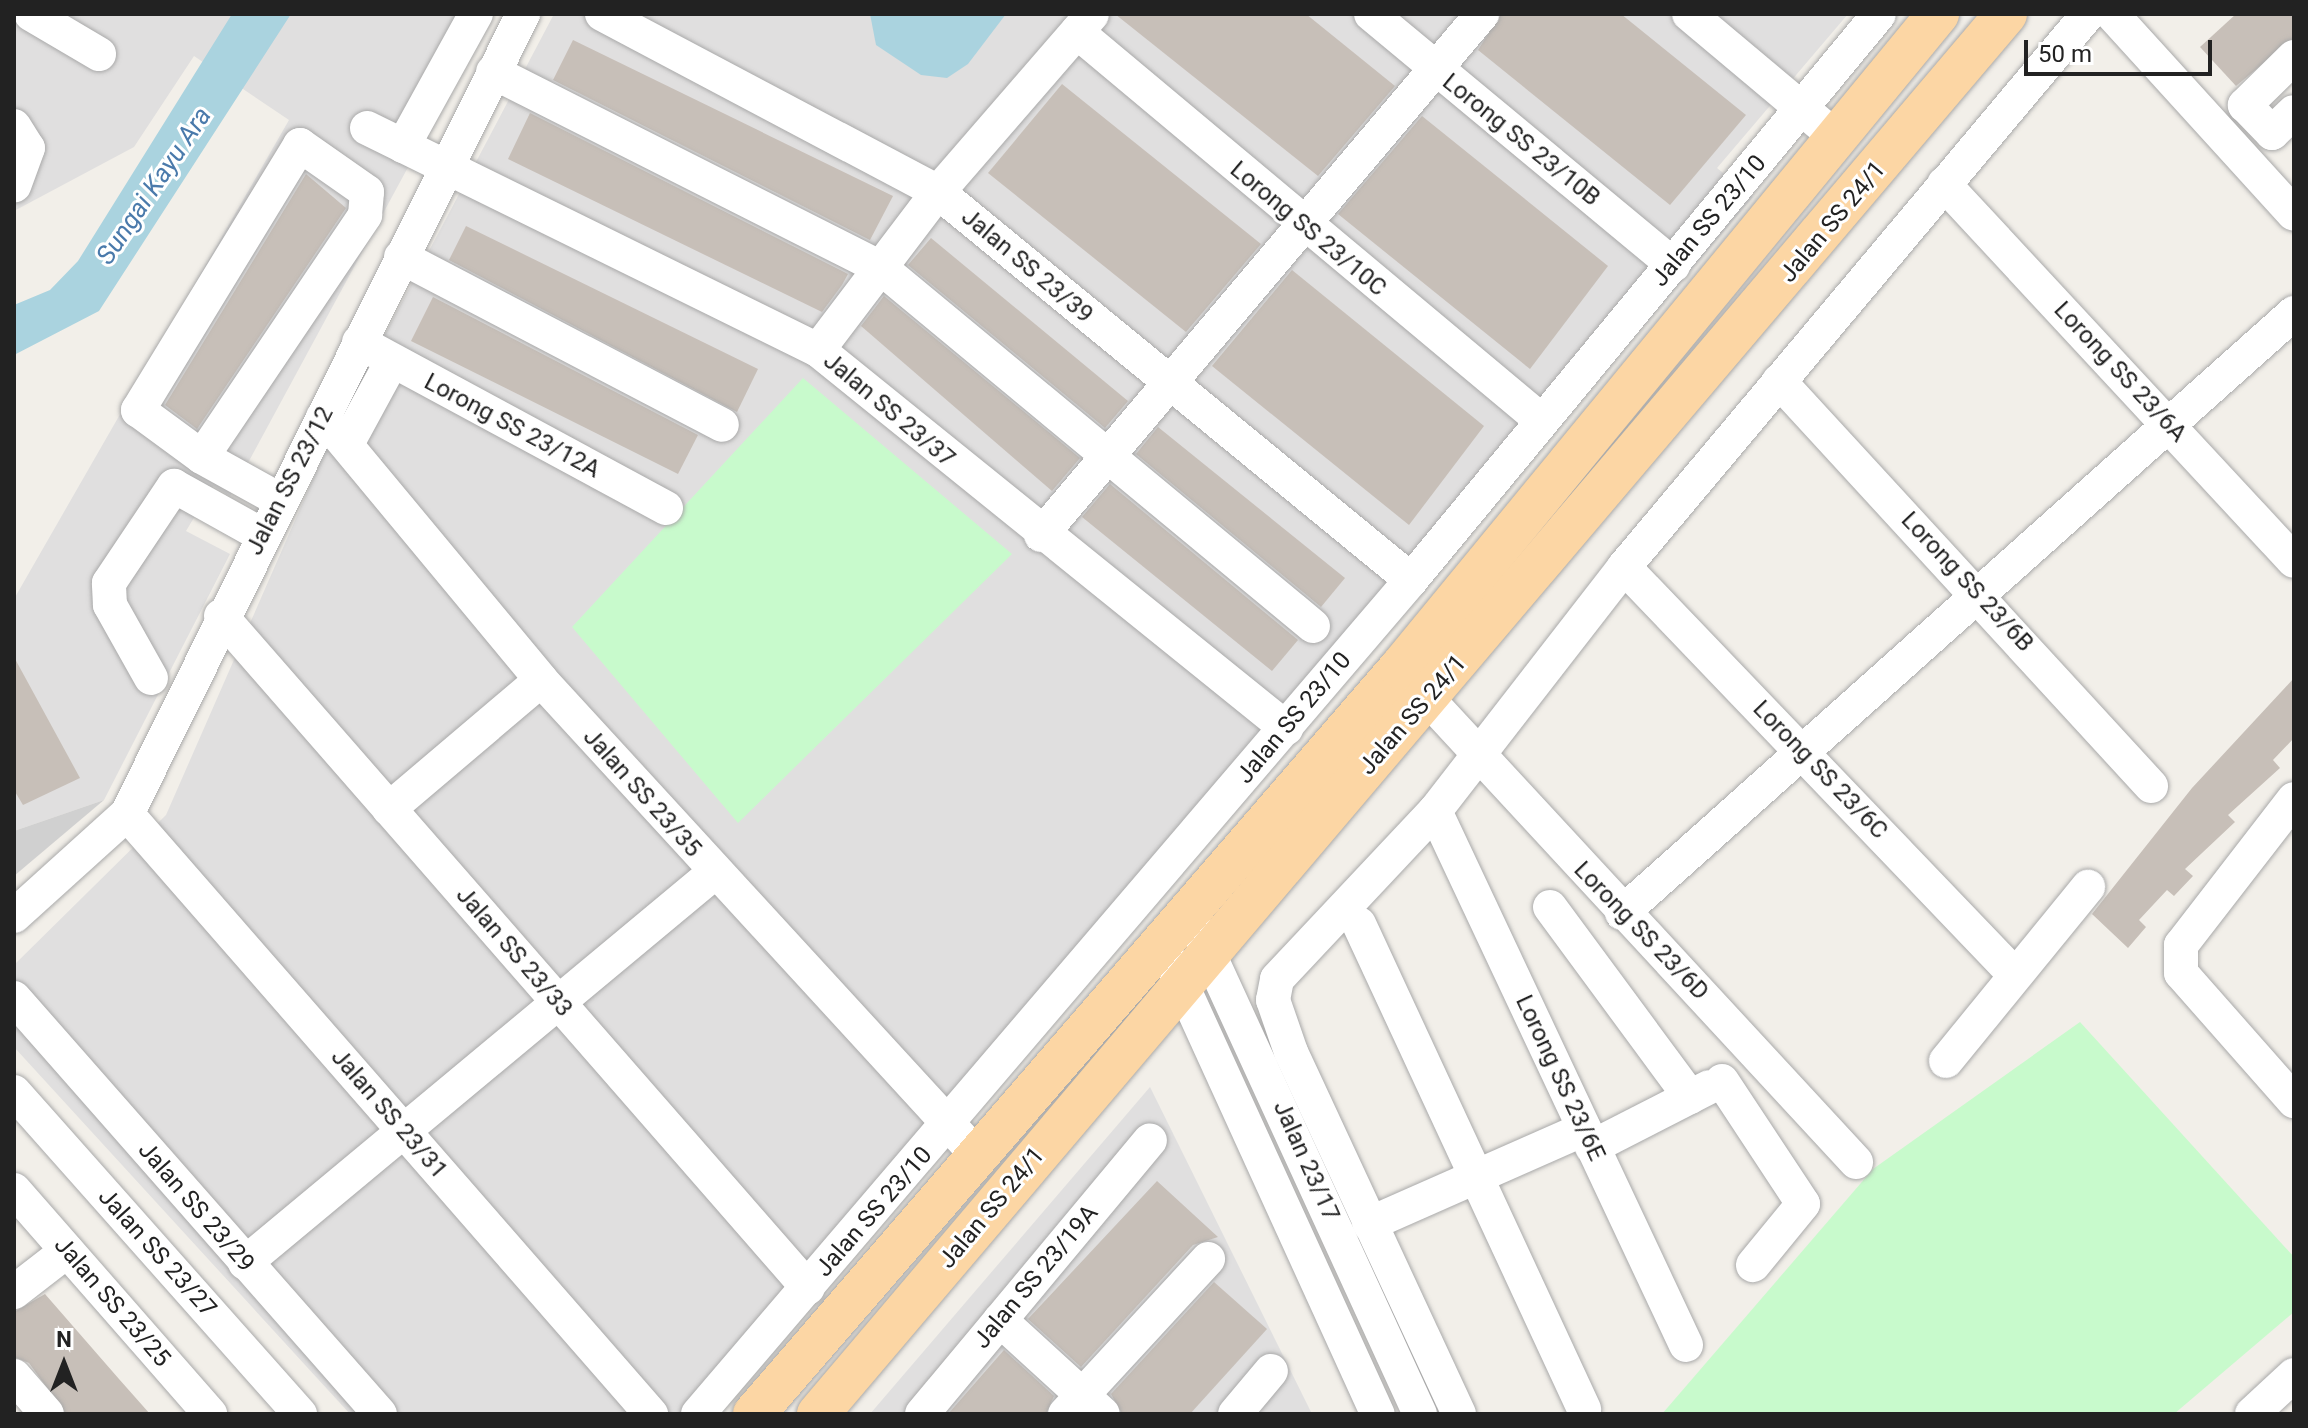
<!DOCTYPE html>
<html>
<head>
<meta charset="utf-8">
<style>
  body { margin:0 }
  #map { position:relative; width:2308px; height:1428px; overflow:hidden; background:#f2efe9; font-family:Roboto,sans-serif }
  div>[style] { position:absolute }
  .residential>* { inset:0; background:#e0dfdf }
  .religious>* { inset:0; background:#d0d0d0 }
  .park>* { inset:0; background:#c8facc }
  .water>* { inset:0; background:#aad3df }
  .building>* { inset:0; background:#c7bfb8 }
  .roads { filter:drop-shadow(0 0 2px #a9a9a9) drop-shadow(0 0 2px #a9a9a9) }
  .minor>* { height:34px; margin:-17px; padding:0 17px; transform-origin:17px; border-radius:17px; background:#fff }
  .major>* { height:42px; margin:-21px; padding:0 21px; transform-origin:21px; border-radius:21px; background:#fcd6a4 }
  span { translate:-50% -50%; white-space:nowrap; text-align:center; line-height:1.15; -webkit-text-stroke:6px #fff; paint-order:stroke }
  .street-label { font-size:24px; color:#222 }
  .water-label { font-size:26px; color:#4a7aab; font-style:italic }
  .frame { position:absolute; inset:0; border:16px solid #222; pointer-events:none }
  .north { position:absolute; left:24px; top:1324px; width:80px; height:80px; -webkit-text-stroke:6px #fff; paint-order:stroke; rotate:0deg; font-size:22px; font-weight:700; line-height:32px; text-align:center; color:#222 }
  .north::after { content:''; display:block; margin:auto; width:28px; height:36px; background:#222; clip-path:polygon(50% 0,100% 100%,50% 72%,0 100%) }
  .scale { position:absolute; left:2024px; top:40px; width:188px; height:36px; box-sizing:border-box; border:4px solid #222; border-top:0; padding-left:10px; font-size:24px; line-height:28px; white-space:nowrap; color:#222; -webkit-text-stroke:6px #fff; paint-order:stroke }
</style>
</head>
<body>
<div id="map">
  <div class="residential">
    <i style="clip-path:polygon(14px 14px,491px 14px,230px 496px,213px 486px,186px 531px,230px 554px,104px 800px,14px 831px,14px 599px,289px 120px,194px 56px,134px 147px,14px 211px)"></i>
    <i style="clip-path:polygon(554px 14px,1848px 14px,1717px 168px,1753px 197px,719px 1414px,350px 1414px,14px 1047px,14px 965px,166px 815px,335px 429px)"></i>
    <i style="clip-path:polygon(1150px 1087px,1312px 1414px,870px 1414px)"></i>
  </div>
  <div class="religious">
    <i style="clip-path:polygon(104px 800px,14px 876px,14px 831px)"></i>
  </div>
  <div class="park">
    <i style="clip-path:polygon(803px 378px,1012px 554px,738px 823px,572px 627px)"></i>
    <i style="clip-path:polygon(2080px 1022px,2294px 1257px,2294px 1312px,2174px 1414px,1662px 1414px,1873px 1169px)"></i>
  </div>
  <div class="water">
    <i style="clip-path:polygon(232px 14px,291px 14px,99px 311px,14px 355px,14px 305px,50px 290px,78px 261px)"></i>
    <i style="clip-path:polygon(870px 14px,1006px 14px,968px 64px,947px 78px,921px 75px,876px 45px)"></i>
  </div>
  <div class="building">
    <i style="clip-path:polygon(1115px 14px,1306px 14px,1395px 86px,1318px 176px)"></i>
    <i style="clip-path:polygon(1501px 14px,1621px 14px,1746px 115px,1670px 205px,1478px 50px)"></i>
    <i style="clip-path:polygon(2236px 14px,2294px 14px,2294px 38px,2236px 86px,2200px 47px)"></i>
    <i style="clip-path:polygon(573px 40px,893px 196px,870px 240px,553px 80px)"></i>
    <i style="clip-path:polygon(1062px 84px,1261px 244px,1186px 332px,988px 173px)"></i>
    <i style="clip-path:polygon(530px 113px,848px 274px,842px 285px,822px 312px,508px 159px)"></i>
    <i style="clip-path:polygon(1422px 116px,1608px 266px,1530px 369px,1338px 214px)"></i>
    <i style="clip-path:polygon(306px 174px,346px 208px,197px 429px,165px 405px)"></i>
    <i style="clip-path:polygon(466px 226px,758px 369px,737px 412px,449px 260px)"></i>
    <i style="clip-path:polygon(931px 238px,1128px 401px,1105px 428px,908px 265px)"></i>
    <i style="clip-path:polygon(1292px 270px,1484px 426px,1409px 525px,1212px 366px)"></i>
    <i style="clip-path:polygon(884px 296px,1080px 458px,1052px 491px,861px 326px)"></i>
    <i style="clip-path:polygon(433px 297px,698px 435px,678px 474px,411px 341px)"></i>
    <i style="clip-path:polygon(1158px 427px,1345px 578px,1321px 607px,1136px 454px)"></i>
    <i style="clip-path:polygon(1110px 484px,1298px 640px,1272px 671px,1082px 517px)"></i>
    <i style="clip-path:polygon(14px 657px,80px 778px,23px 805px,14px 790px)"></i>
    <i style="clip-path:polygon(2294px 678px,2294px 738px,2273px 760px,2280px 768px,2228px 815px,2235px 822px,2185px 869px,2193px 876px,2174px 896px,2167px 890px,2139px 920px,2146px 927px,2128px 948px,2092px 914px,2192px 788px)"></i>
    <i style="clip-path:polygon(1157px 1181px,1218px 1237px,1193px 1245px,1081px 1367px,1028px 1319px)"></i>
    <i style="clip-path:polygon(1214px 1282px,1267px 1329px,1190px 1414px,1122px 1414px,1111px 1394px)"></i>
    <i style="clip-path:polygon(45px 1294px,119px 1379px,150px 1414px,66px 1414px,29px 1363px,14px 1357px,14px 1312px)"></i>
    <i style="clip-path:polygon(1004px 1350px,1054px 1396px,1046px 1414px,948px 1414px)"></i>
  </div>
  <div class="roads">
    <div class="minor">
      <i style="left:31px;top:14px;width:79px;rotate:30.5deg"></i>
      <i style="left:602px;top:14px;width:380px;rotate:27.9deg"></i>
      <i style="left:938px;top:192px;width:612px;rotate:39.36deg"></i>
      <i style="left:1371px;top:14px;width:393px;rotate:39.7deg"></i>
      <i style="left:1689px;top:14px;width:171px;rotate:40deg"></i>
      <i style="left:2112px;top:14px;width:270px;rotate:47.7deg"></i>
      <i style="left:1077px;top:32px;width:606px;rotate:39.91deg"></i>
      <i style="left:2294px;top:57px;width:69px;rotate:135.6deg"></i>
      <i style="left:2245px;top:105px;width:39px;rotate:46deg"></i>
      <i style="left:2272px;top:133px;width:30px;rotate:-44deg"></i>
      <i style="left:493px;top:72px;width:435px;rotate:26.8deg"></i>
      <i style="left:881px;top:268px;width:561px;rotate:39.65deg"></i>
      <i style="left:14px;top:126px;width:26px;rotate:58deg"></i>
      <i style="left:28px;top:148px;width:40px;rotate:110.2deg"></i>
      <i style="left:367px;top:128px;width:503px;rotate:26.21deg"></i>
      <i style="left:818px;top:350px;width:602px;rotate:38.93deg"></i>
      <i style="left:403px;top:146px;width:151px;rotate:-61.1deg"></i>
      <i style="left:1944px;top:184px;width:514px;rotate:47.13deg"></i>
      <i style="left:401px;top:257px;width:362px;rotate:27.6deg"></i>
      <i style="left:359px;top:342px;width:349px;rotate:28.4deg"></i>
      <i style="left:818px;top:350px;width:198px;rotate:-52.8deg"></i>
      <i style="left:938px;top:192px;width:235px;rotate:-49.1deg"></i>
      <i style="left:1779px;top:381px;width:550px;rotate:47.43deg"></i>
      <i style="left:323px;top:417px;width:342px;rotate:50.3deg"></i>
      <i style="left:541px;top:680px;width:628px;rotate:47.45deg"></i>
      <i style="left:347px;top:444px;width:94px;rotate:-61.5deg"></i>
      <i style="left:202px;top:457px;width:292px;rotate:-56deg"></i>
      <i style="left:365px;top:215px;width:23px;rotate:-85deg"></i>
      <i style="left:367px;top:192px;width:82px;rotate:-145deg"></i>
      <i style="left:300px;top:145px;width:311px;rotate:121.4deg"></i>
      <i style="left:138px;top:410px;width:79px;rotate:36.3deg"></i>
      <i style="left:202px;top:457px;width:89px;rotate:28.9deg"></i>
      <i style="left:1041px;top:535px;width:683px;rotate:-49.75deg"></i>
      <i style="left:1624px;top:567px;width:565px;rotate:46.22deg"></i>
      <i style="left:221px;top:616px;width:892px;rotate:48.86deg"></i>
      <i style="left:151px;top:678px;width:84px;rotate:-119.3deg"></i>
      <i style="left:110px;top:605px;width:22px;rotate:-93deg"></i>
      <i style="left:109px;top:583px;width:117px;rotate:-56.2deg"></i>
      <i style="left:174px;top:486px;width:101px;rotate:29.1deg"></i>
      <i style="left:1427px;top:698px;width:632px;rotate:47.24deg"></i>
      <i style="left:2294px;top:799px;width:185px;rotate:127.7deg"></i>
      <i style="left:2181px;top:945px;width:28px;rotate:90deg"></i>
      <i style="left:2181px;top:973px;width:171px;rotate:48.6deg"></i>
      <i style="left:389px;top:809px;width:199px;rotate:-40.3deg"></i>
      <i style="left:1435px;top:811px;width:590px;rotate:64.82deg"></i>
      <i style="left:127px;top:814px;width:797px;rotate:48.87deg"></i>
      <i style="left:1550px;top:907px;width:236px;rotate:53.6deg"></i>
      <i style="left:1622px;top:913px;width:901px;rotate:-41.76deg"></i>
      <i style="left:14px;top:916px;width:152px;rotate:-42.1deg"></i>
      <i style="left:127px;top:814px;width:893px;rotate:-63.66deg"></i>
      <i style="left:1359px;top:924px;width:535px;rotate:65.11deg"></i>
      <i style="left:1199px;top:932px;width:530px;rotate:65.37deg"></i>
      <i style="left:1172px;top:963px;width:496px;rotate:65.5deg"></i>
      <i style="left:14px;top:998px;width:554px;rotate:48.66deg"></i>
      <i style="left:1946px;top:1061px;width:225px;rotate:-50.8deg"></i>
      <i style="left:1722px;top:1081px;width:147px;rotate:56.6deg"></i>
      <i style="left:1803px;top:1204px;width:79px;rotate:129.3deg"></i>
      <i style="left:14px;top:1092px;width:431px;rotate:48.4deg"></i>
      <i style="left:1592px;top:1147px;width:131px;rotate:-27.1deg"></i>
      <i style="left:14px;top:1190px;width:298px;rotate:48.8deg"></i>
      <i style="left:1369px;top:1224px;width:235px;rotate:-23.8deg"></i>
      <i style="left:245px;top:1263px;width:610px;rotate:-39.75deg"></i>
      <i style="left:14px;top:1292px;width:67px;rotate:-37.7deg"></i>
      <i style="left:1000px;top:1320px;width:139px;rotate:42.4deg"></i>
      <i style="left:14px;top:1376px;width:50px;rotate:49deg"></i>
      <i style="left:698px;top:1414px;width:1097px;rotate:-49.47deg"></i>
      <i style="left:1411px;top:580px;width:734px;rotate:-50.41deg"></i>
      <i style="left:922px;top:1414px;width:356px;rotate:-50.2deg"></i>
      <i style="left:1065px;top:1414px;width:211px;rotate:-47.3deg"></i>
      <i style="left:1235px;top:1414px;width:56px;rotate:-50.1deg"></i>
      <i style="left:1459px;top:1414px;width:399px;rotate:-114.9deg"></i>
      <i style="left:1291px;top:1052px;width:55px;rotate:-109.1deg"></i>
      <i style="left:1273px;top:1000px;width:21px;rotate:-79deg"></i>
      <i style="left:1277px;top:979px;width:231px;rotate:-46.8deg"></i>
      <i style="left:1435px;top:811px;width:309px;rotate:-52.2deg"></i>
      <i style="left:1624px;top:567px;width:722px;rotate:-50deg"></i>
      <i style="left:2252px;top:1414px;width:57px;rotate:-42.9deg"></i>
    </div>
    <div class="major">
      <i style="left:754px;top:1414px;width:987px;rotate:-49.11deg"></i>
      <i style="left:1400px;top:668px;width:847px;rotate:-50.56deg"></i>
      <i style="left:818px;top:1414px;width:1836px;rotate:-49.68deg"></i>
    </div>
  </div>
  <div class="street-label">
    <span style="left:1521px;top:140px;rotate:39deg">Lorong SS 23/10B</span>
    <span style="left:1709px;top:221px;rotate:-50deg">Jalan SS 23/10</span>
    <span style="left:1833px;top:222px;rotate:-50deg">Jalan SS 24/1</span>
    <span style="left:1308px;top:229px;rotate:40deg">Lorong SS 23/10C</span>
    <span style="left:1027px;top:266px;rotate:40deg">Jalan SS 23/39</span>
    <span style="left:2120px;top:372px;rotate:47deg">Lorong SS 23/6A</span>
    <span style="left:889px;top:410px;rotate:40deg">Jalan SS 23/37</span>
    <span style="left:512px;top:426px;rotate:28deg">Lorong SS 23/12A</span>
    <span style="left:290px;top:481px;rotate:-63deg">Jalan SS 23/12</span>
    <span style="left:1967px;top:582px;rotate:47deg">Lorong SS 23/6B</span>
    <span style="left:1413px;top:715px;rotate:-49deg">Jalan SS 24/1</span>
    <span style="left:1294px;top:718px;rotate:-50deg">Jalan SS 23/10</span>
    <span style="left:1820px;top:770px;rotate:46deg">Lorong SS 23/6C</span>
    <span style="left:642px;top:793px;rotate:48deg">Jalan SS 23/35</span>
    <span style="left:1641px;top:931px;rotate:46deg">Lorong SS 23/6D</span>
    <span style="left:514px;top:952px;rotate:49deg">Jalan SS 23/33</span>
    <span style="left:1560px;top:1078px;rotate:65deg">Lorong SS 23/6E</span>
    <span style="left:389px;top:1114px;rotate:49deg">Jalan SS 23/31</span>
    <span style="left:1306px;top:1161px;rotate:66deg">Jalan 23/17</span>
    <span style="left:196px;top:1207px;rotate:49deg">Jalan SS 23/29</span>
    <span style="left:992px;top:1208px;rotate:-50deg">Jalan SS 24/1</span>
    <span style="left:874px;top:1212px;rotate:-49deg">Jalan SS 23/10</span>
    <span style="left:157px;top:1253px;rotate:48deg">Jalan SS 23/27</span>
    <span style="left:1036px;top:1277px;rotate:-50deg">Jalan SS 23/19A</span>
    <span style="left:112px;top:1302px;rotate:49deg">Jalan SS 23/25</span>
  </div>
  <div class="water-label">
    <span style="left:154px;top:186px;rotate:-56deg">Sungai Kayu Ara</span>
  </div>
  <div class="frame"></div>
  <div class="north">N</div>
  <div class="scale">50 m</div>
</div>
</body>
</html>
